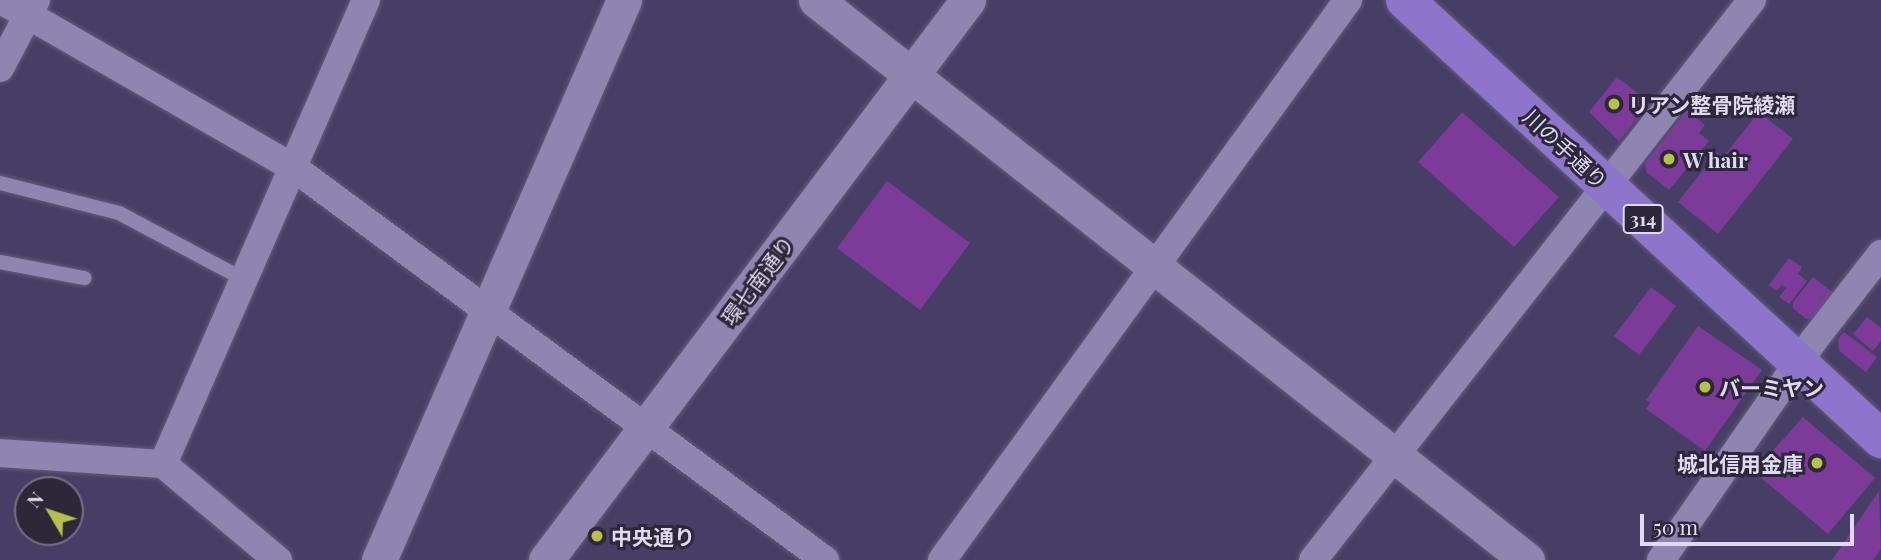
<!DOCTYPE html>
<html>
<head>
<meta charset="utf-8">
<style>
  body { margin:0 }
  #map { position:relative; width:1881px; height:560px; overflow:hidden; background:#473e65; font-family:"Playfair Display","Noto Sans JP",serif }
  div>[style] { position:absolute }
  .building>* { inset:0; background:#7c3b99 }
  .roads { filter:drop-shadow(0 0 2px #635b7b) drop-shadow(0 0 2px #635b7b) }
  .service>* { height:14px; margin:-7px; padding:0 7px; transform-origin:7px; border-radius:7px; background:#8e85b1 }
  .minor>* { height:28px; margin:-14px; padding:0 14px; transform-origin:14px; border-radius:14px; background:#8e85b1 }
  .tertiary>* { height:35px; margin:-17.5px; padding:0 17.5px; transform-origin:17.5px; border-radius:17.5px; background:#8e85b1 }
  .primary>* { height:38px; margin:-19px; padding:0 19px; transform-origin:19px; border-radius:19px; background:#8d75cb }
  .dots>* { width:19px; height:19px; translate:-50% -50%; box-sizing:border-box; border:4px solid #2c283a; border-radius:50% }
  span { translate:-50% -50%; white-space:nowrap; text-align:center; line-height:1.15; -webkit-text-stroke:6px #2c283a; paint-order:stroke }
  .shield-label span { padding:2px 5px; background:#2c283a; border:2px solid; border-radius:5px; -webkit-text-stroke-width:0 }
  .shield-label { font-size:19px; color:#dfdaf2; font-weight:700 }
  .poi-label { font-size:21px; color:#dfdaf2; font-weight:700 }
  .left { translate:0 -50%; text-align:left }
  .right { translate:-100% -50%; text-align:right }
  .street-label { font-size:21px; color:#dfdaf2 }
  .north { position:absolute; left:14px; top:476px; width:70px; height:70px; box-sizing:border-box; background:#2c283a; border:2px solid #746f84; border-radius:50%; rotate:309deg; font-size:19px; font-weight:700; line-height:28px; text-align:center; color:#dfdaf2 }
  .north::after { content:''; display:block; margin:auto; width:24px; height:32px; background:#b6c148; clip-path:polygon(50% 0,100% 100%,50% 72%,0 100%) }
  .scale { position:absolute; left:1640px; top:514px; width:214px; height:32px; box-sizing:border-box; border:4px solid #dfdaf2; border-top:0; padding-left:9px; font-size:21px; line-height:24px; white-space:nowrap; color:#dfdaf2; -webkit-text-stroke:5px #2c283a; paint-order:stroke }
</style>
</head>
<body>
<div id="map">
  <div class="building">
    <i style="clip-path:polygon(1617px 77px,1650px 103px,1619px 141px,1589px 112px)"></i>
    <i style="clip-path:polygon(1687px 110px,1705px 125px,1699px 133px,1709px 141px,1669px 190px,1646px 172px,1645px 163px)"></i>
    <i style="clip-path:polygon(1462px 112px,1559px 197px,1514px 247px,1418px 162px)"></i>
    <i style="clip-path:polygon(1759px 112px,1793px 139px,1718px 234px,1678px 202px,1707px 165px,1712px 169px,1717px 162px,1712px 158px,1717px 152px,1723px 157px)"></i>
    <i style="clip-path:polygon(887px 181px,970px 243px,920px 310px,837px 248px)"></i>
    <i style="clip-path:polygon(1789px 258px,1802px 267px,1798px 274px,1807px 281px,1789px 304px,1779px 297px,1786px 288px,1782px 285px,1777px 291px,1769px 285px)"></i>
    <i style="clip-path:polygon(1813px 277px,1835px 294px,1816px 318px,1806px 319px,1793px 308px,1793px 302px)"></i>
    <i style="clip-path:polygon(1651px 287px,1676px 306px,1639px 355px,1614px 336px)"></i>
    <i style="clip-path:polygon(1867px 317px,1881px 328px,1881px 341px,1873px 351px,1853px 334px)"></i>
    <i style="clip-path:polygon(1698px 326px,1762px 370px,1705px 451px,1646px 409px,1650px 403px,1646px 400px)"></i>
    <i style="clip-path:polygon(1844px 332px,1877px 357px,1866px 372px,1839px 351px,1838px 339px)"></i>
    <i style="clip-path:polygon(1803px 417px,1875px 478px,1828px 534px,1754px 472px)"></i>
    <i style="clip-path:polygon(1879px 491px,1881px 549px,1873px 560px,1832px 560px)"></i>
  </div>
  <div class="roads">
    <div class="service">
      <i style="left:0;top:183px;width:123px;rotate:14.1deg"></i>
      <i style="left:119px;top:213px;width:140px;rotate:28deg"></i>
      <i style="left:0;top:262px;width:86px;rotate:10.8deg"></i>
    </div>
    <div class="minor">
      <i style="left:0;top:0;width:32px;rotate:28deg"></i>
      <i style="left:28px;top:15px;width:17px;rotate:-62deg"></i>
      <i style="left:0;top:68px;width:60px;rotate:-62.2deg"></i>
      <i style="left:28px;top:15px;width:307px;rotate:29.9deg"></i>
      <i style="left:294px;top:168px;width:660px;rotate:36.44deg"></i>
      <i style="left:0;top:453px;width:163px;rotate:3.9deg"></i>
      <i style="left:163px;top:464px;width:150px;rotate:39.9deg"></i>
      <i style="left:163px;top:464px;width:506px;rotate:-66.37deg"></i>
      <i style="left:942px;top:560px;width:692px;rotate:-54.06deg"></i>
      <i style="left:1313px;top:560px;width:712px;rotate:-51.91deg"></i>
      <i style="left:1661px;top:560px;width:268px;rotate:-55.2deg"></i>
      <i style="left:1814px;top:340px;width:109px;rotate:-52.1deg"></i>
    </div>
    <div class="tertiary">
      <i style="left:816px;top:0;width:905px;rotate:38.22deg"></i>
      <i style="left:379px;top:560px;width:611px;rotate:-66.37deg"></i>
      <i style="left:546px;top:560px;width:701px;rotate:-53deg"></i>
    </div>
    <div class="primary">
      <i style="left:1405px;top:0;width:648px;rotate:42.68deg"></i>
    </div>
  </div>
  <div class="dots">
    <i style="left:1614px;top:104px;background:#b6c148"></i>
    <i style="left:1669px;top:159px;background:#b6c148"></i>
    <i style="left:1705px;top:387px;background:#b6c148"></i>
    <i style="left:1817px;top:463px;background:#b6c148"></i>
    <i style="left:597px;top:536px;background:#b6c148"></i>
  </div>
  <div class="shield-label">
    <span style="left:1643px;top:219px">314</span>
  </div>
  <div class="poi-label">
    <span class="left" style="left:1628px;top:104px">リアン整骨院綾瀬</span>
    <span class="left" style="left:1683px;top:159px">W hair</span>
    <span class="left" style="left:1719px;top:387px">バーミヤン</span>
    <span class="right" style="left:1803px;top:463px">城北信用金庫</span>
    <span class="left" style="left:611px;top:536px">中央通り</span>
  </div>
  <div class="street-label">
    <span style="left:1566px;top:148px;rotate:43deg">川の手通り</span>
    <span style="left:757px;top:280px;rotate:-53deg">環七南通り</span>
  </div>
  <div class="north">N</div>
  <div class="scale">50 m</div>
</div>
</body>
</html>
